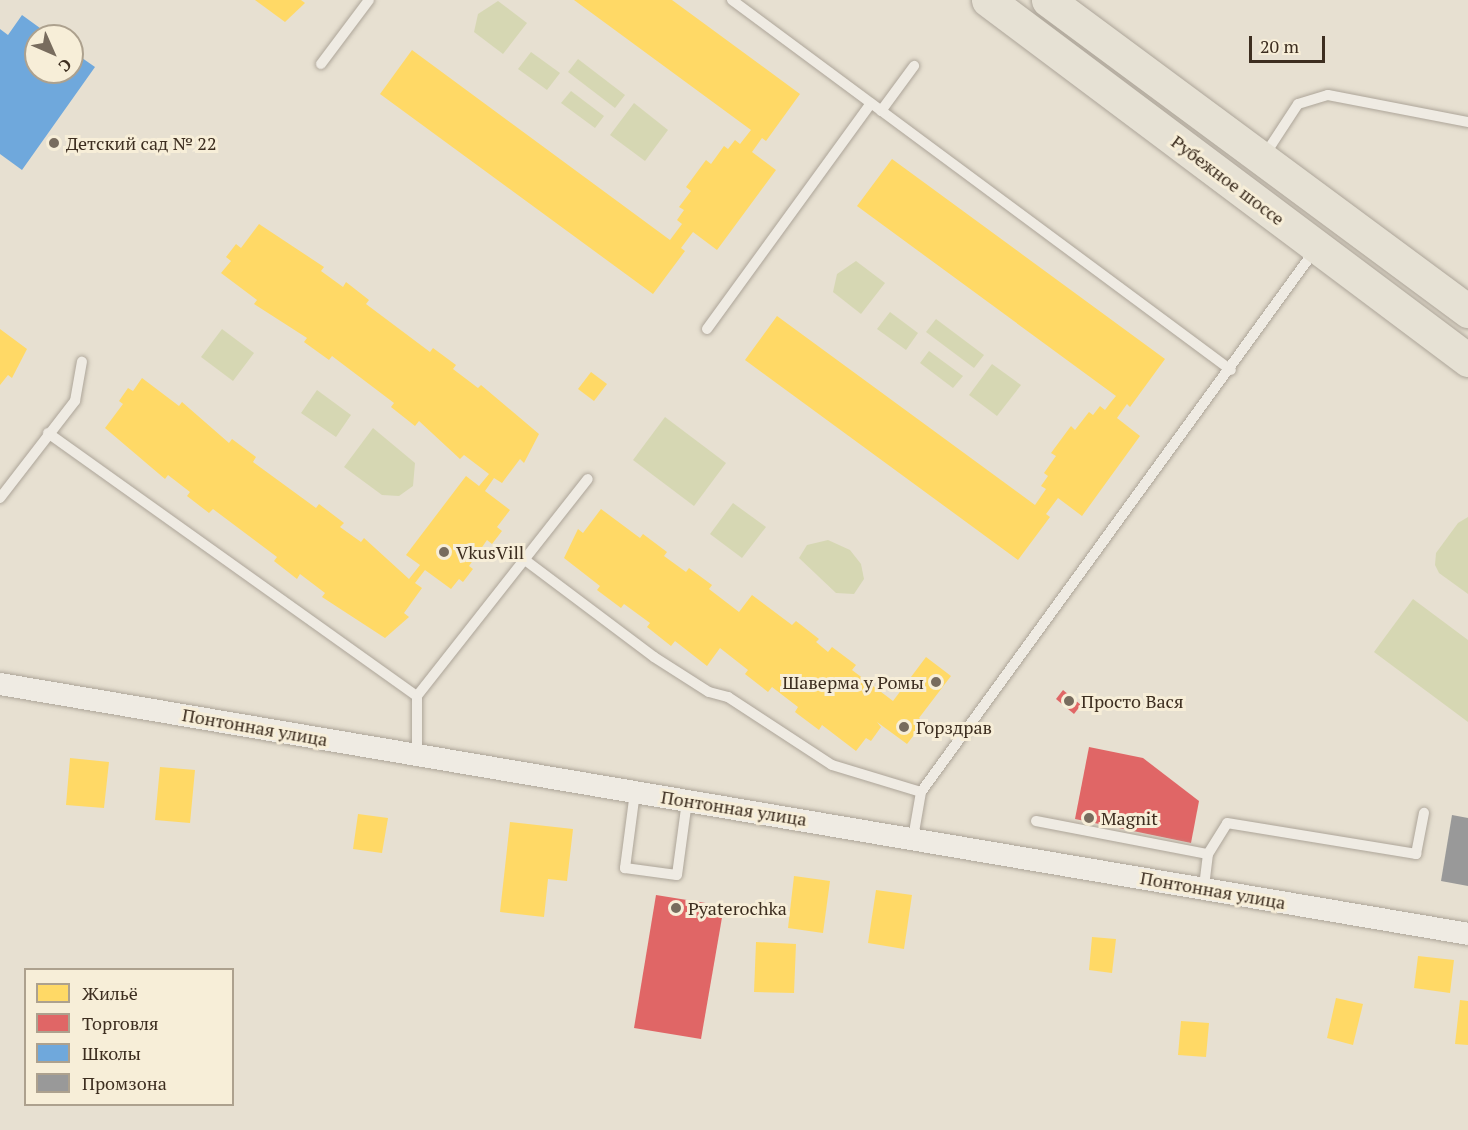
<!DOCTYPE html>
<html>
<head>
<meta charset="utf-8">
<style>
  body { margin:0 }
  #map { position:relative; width:1468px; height:1130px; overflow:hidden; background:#e7e0d1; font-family:"PT Serif",serif }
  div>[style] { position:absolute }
  .green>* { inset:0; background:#d6d7b3 }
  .homes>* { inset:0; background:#ffd966 }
  .shops>* { inset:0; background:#e06666 }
  .schools>* { inset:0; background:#6fa8dc }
  .industry>* { inset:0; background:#999 }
  .roads { filter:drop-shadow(0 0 2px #ada599) drop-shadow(0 0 2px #ada599) }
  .lane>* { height:10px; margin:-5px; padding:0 5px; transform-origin:5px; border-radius:5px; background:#efebe3 }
  .street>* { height:22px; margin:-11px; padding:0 11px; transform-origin:11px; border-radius:11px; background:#efebe3 }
  .primary>* { height:33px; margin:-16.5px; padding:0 16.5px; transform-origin:16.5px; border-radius:16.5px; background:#e6e1d4 }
  .dots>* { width:16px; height:16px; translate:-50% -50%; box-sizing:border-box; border:3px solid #f7eed8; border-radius:50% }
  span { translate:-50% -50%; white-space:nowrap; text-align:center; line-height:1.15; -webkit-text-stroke:6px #f7eed8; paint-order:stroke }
  .poi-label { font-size:18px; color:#3d2e20 }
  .left { translate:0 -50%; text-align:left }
  .right { translate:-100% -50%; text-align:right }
  .street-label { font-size:18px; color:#3d2e20 }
  .legend { position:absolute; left:24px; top:968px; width:210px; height:138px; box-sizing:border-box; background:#f7eed8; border:2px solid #ada18e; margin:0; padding:8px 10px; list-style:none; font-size:18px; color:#3d2e20 }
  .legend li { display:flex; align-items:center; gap:12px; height:30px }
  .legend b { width:30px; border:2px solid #ada18e }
  .north { position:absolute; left:24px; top:24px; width:60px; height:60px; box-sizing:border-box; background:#f7eed8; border:2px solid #ada18e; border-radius:50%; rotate:135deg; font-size:16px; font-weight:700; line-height:24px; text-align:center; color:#3d2e20 }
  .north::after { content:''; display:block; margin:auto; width:21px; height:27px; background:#786c5e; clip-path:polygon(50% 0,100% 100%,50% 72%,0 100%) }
  .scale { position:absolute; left:1249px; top:36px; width:76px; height:27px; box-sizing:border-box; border:3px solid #3d2e20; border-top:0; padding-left:8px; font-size:18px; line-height:21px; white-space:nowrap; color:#3d2e20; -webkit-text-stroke:4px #f7eed8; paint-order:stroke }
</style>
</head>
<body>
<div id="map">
  <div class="green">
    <i style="clip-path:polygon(498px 1px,527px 23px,503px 54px,474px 32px,478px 14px)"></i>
    <i style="clip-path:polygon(531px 52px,560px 73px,547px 90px,518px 69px)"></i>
    <i style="clip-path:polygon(578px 59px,625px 95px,615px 108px,568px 72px)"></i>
    <i style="clip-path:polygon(571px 91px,604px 116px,595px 128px,561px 103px)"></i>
    <i style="clip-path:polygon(634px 103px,668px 130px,645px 161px,610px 135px)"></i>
    <i style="clip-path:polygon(856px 261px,885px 283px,861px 314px,833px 292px,837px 274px)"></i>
    <i style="clip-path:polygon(890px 312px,918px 333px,906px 350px,877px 329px)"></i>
    <i style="clip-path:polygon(936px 319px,984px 355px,974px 368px,926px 332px)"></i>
    <i style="clip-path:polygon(222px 329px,254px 353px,233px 381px,201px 357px)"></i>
    <i style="clip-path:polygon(929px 351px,963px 376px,953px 388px,920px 363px)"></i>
    <i style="clip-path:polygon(992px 364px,1021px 385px,997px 416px,969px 395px)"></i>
    <i style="clip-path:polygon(317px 390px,351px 415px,336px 437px,301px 413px)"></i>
    <i style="clip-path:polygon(665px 417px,726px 463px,694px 506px,633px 460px)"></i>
    <i style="clip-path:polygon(373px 428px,415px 463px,413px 486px,399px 496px,382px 495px,344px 467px)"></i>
    <i style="clip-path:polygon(733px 503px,766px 527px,742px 558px,710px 534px)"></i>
    <i style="clip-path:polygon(1468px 517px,1468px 594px,1439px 573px,1435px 565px,1436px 553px,1458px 523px)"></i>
    <i style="clip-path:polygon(828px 540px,850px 550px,861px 564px,864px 579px,854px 594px,836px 593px,799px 558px,807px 545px)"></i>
    <i style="clip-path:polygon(1413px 599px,1468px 640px,1468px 722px,1374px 652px)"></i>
  </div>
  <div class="homes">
    <i style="clip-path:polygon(255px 0,301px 0,305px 3px,285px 22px)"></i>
    <i style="clip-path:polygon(574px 0,672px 0,800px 94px,766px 141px,762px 138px,752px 152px,776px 170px,717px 250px,693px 232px,681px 248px,685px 251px,653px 294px,380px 94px,412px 50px,670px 240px,682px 224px,677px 220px,684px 210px,679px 207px,691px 191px,686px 187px,706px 160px,711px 164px,724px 146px,728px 149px,735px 140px,740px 144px,751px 130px)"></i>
    <i style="clip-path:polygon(892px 159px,1165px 359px,1130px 407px,1127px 404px,1117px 418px,1140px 436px,1082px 516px,1058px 498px,1046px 514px,1050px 517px,1018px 560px,745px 360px,777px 316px,1035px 505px,1046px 489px,1041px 486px,1048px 476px,1044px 473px,1056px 456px,1051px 453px,1071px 426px,1075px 430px,1089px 412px,1093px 415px,1100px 406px,1105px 410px,1111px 402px,1116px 396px,857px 206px)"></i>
    <i style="clip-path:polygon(259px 224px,324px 267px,321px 271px,343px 287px,346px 282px,369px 300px,366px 304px,430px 352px,433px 348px,456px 365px,453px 369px,478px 388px,481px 385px,539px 434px,524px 463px,520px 459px,502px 483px,494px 478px,485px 491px,510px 510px,497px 527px,502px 531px,492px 544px,487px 540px,469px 566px,473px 569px,463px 582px,459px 579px,451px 589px,425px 570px,415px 583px,422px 588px,404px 613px,409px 617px,385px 638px,322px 597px,325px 593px,300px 574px,297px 579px,274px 561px,277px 557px,213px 509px,209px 513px,187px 496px,190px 492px,168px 475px,165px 479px,105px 428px,123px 404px,119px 401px,128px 388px,133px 391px,142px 378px,179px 406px,182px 402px,229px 443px,232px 439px,256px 457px,253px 462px,316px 508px,319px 504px,344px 523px,340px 527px,361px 542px,364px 538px,409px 579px,420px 565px,406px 555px,466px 476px,479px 486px,489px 474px,464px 455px,460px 459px,419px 421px,415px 426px,391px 407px,394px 403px,332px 356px,329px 360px,304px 342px,307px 338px,254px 304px,257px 300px,221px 273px,231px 261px,226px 257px,236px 244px,241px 248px)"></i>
    <i style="clip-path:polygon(0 329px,27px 349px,12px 378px,8px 375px,0 385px)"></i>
    <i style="clip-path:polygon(591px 372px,607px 384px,594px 401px,578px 389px)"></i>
    <i style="clip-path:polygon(601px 509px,640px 538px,643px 534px,667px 552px,664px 556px,686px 572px,689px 568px,712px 585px,709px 589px,739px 612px,752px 595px,792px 625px,796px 621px,819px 639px,816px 642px,828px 652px,832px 647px,856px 665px,852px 670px,893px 701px,926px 657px,951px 676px,919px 718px,924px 722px,907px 744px,877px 722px,881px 727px,871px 741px,866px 738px,856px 751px,822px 725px,819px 730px,795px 712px,798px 707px,772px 687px,768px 692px,745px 674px,748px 670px,720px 648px,707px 666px,675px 641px,671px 646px,647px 627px,650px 623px,624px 604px,621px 608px,597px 590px,600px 586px,564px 558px,578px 529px,583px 533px)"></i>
    <i style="clip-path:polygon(70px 758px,109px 762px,104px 808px,66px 805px)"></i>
    <i style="clip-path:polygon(160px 767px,195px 770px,190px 823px,155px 820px)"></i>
    <i style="clip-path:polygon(358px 814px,388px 818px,382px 853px,353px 849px)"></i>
    <i style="clip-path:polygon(510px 822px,573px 829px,567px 881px,548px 879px,544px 917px,500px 912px)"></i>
    <i style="clip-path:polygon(794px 876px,830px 881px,823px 933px,788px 928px)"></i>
    <i style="clip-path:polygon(876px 890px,912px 895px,904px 949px,868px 943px)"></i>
    <i style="clip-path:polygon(1092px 937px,1116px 939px,1112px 973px,1089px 970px)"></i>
    <i style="clip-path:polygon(756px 942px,796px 944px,794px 993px,754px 992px)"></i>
    <i style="clip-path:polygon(1418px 956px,1454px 960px,1450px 993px,1414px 988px)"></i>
    <i style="clip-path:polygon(1336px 998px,1363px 1004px,1353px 1045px,1327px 1038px)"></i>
    <i style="clip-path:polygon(1460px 1000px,1468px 1001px,1468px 1045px,1455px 1044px)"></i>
    <i style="clip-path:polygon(1181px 1021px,1209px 1023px,1206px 1057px,1178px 1055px)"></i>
  </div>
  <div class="shops">
    <i style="clip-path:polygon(1063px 690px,1081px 705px,1074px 714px,1056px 699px)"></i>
    <i style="clip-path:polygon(1089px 747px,1143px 758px,1199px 801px,1191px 843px,1075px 819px)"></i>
    <i style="clip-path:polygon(656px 895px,724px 906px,701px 1039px,634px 1028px)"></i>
  </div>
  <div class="schools">
    <i style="clip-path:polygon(22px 15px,51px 36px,36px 36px,36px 72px,72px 72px,72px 51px,95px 67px,22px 170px,0 154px,0 29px,8px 35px)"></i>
  </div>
  <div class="industry">
    <i style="clip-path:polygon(1452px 815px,1468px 818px,1468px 886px,1441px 881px)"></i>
  </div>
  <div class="roads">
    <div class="lane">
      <i style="left:732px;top:0;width:621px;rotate:36.56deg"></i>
      <i style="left:321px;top:64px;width:80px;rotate:-53.1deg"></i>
      <i style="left:881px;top:111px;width:56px;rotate:-53.7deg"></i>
      <i style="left:1264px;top:156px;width:62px;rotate:-56.8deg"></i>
      <i style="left:1298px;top:104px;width:31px;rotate:-17deg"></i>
      <i style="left:1328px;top:95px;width:143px;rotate:10.9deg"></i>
      <i style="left:707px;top:329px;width:279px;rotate:-54deg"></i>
      <i style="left:48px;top:433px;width:453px;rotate:35.5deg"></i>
      <i style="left:0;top:498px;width:123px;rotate:-52.3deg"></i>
      <i style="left:75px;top:401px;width:40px;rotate:-80deg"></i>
      <i style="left:525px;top:560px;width:161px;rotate:36.9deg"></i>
      <i style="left:654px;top:657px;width:65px;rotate:32.5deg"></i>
      <i style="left:709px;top:692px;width:20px;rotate:15deg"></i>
      <i style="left:728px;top:697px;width:124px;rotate:33.2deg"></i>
      <i style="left:832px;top:765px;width:93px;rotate:16.9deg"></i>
      <i style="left:417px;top:754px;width:58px;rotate:-90deg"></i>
      <i style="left:417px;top:696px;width:276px;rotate:-51.8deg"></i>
      <i style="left:635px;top:792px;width:77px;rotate:97.5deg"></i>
      <i style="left:625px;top:868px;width:52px;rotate:7.7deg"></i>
      <i style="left:677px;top:875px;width:75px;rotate:-82.3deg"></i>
      <i style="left:1036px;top:821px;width:175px;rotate:10.9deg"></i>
      <i style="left:1208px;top:854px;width:34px;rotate:97deg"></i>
      <i style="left:913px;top:838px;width:47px;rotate:-80.1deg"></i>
      <i style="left:921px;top:792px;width:670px;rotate:-53.99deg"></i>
      <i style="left:1208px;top:854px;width:36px;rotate:-58deg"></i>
      <i style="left:1227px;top:823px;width:192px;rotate:9.3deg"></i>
      <i style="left:1416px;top:854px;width:42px;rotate:-79deg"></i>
    </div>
    <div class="street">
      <i style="left:0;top:684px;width:1489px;rotate:9.66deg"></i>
    </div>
    <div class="primary">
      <i style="left:988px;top:0;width:600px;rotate:36.87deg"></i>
      <i style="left:1048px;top:0;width:523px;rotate:36.52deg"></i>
    </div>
  </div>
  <div class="dots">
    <i style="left:54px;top:143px;background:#786c5e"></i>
    <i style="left:444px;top:552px;background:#786c5e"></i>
    <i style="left:936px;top:682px;background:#786c5e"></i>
    <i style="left:1069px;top:701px;background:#786c5e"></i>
    <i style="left:904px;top:727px;background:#786c5e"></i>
    <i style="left:1089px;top:818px;background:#786c5e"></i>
    <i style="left:676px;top:908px;background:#786c5e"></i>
  </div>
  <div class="poi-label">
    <span class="left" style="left:66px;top:143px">Детский сад № 22</span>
    <span class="left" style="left:456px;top:552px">VkusVill</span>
    <span class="right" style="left:924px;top:682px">Шаверма у Ромы</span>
    <span class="left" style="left:1081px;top:701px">Просто Вася</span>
    <span class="left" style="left:916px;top:727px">Горздрав</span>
    <span class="left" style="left:1101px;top:818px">Magnit</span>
    <span class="left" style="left:688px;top:908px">Pyaterochka</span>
  </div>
  <div class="street-label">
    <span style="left:1228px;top:180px;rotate:37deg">Рубежное шоссе</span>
    <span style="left:255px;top:727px;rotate:10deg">Понтонная улица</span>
    <span style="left:734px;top:808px;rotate:9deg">Понтонная улица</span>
    <span style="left:1213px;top:890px;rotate:10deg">Понтонная улица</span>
  </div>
  <ul class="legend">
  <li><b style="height:16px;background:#ffd966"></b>Жильё</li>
  <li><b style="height:16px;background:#e06666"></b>Торговля</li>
  <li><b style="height:16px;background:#6fa8dc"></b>Школы</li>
  <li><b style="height:16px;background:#999"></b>Промзона</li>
  </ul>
  <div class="north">С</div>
  <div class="scale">20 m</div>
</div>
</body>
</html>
